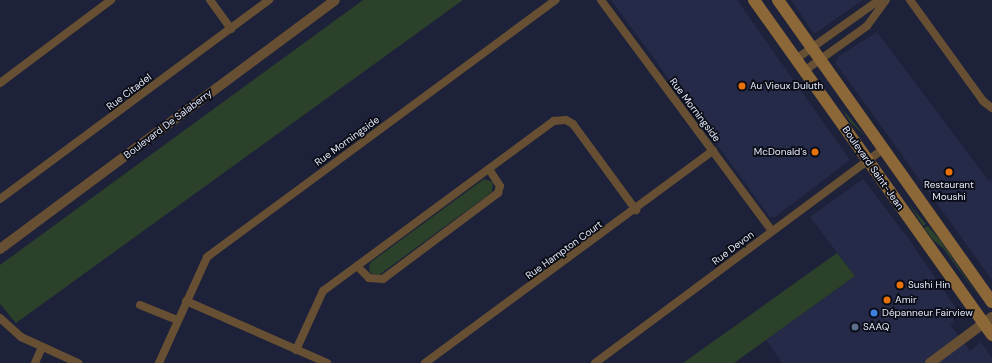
<!DOCTYPE html>
<html>
<head>
<meta charset="utf-8">
<style>
  body { margin:0 }
  #map { position:relative; width:992px; height:363px; overflow:hidden; background:#1d2139; font-family:"DM Sans",sans-serif }
  div>[style] { position:absolute }
  .built>* { inset:0; background:#252a48 }
  .green>* { inset:0; background:#2b412a }
  .minor>* { height:8px; margin:-4px; padding:0 4px; transform-origin:4px; border-radius:4px; background:#664f32 }
  .tertiary>* { height:10px; margin:-5px; padding:0 5px; transform-origin:5px; border-radius:5px; background:#664f32 }
  .secondary>* { height:12px; margin:-6px; padding:0 6px; transform-origin:6px; border-radius:6px; background:#8c6737 }
  .dots>* { width:11px; height:11px; translate:-50% -50%; box-sizing:border-box; border:2px solid #0a0c16; border-radius:50% }
  span { translate:-50% -50%; white-space:nowrap; text-align:center; line-height:1.15; -webkit-text-stroke:3.5px #0a0c16; paint-order:stroke }
  .poi-label { font-size:10px; color:#e5e9fa }
  .left { translate:0 -50%; text-align:left }
  .right { translate:-100% -50%; text-align:right }
  .street-label { font-size:10px; color:#e5e9fa }
</style>
</head>
<body>
<div id="map">
  <div class="built">
    <i style="clip-path:polygon(611px 0,737px 0,850px 160px,775px 217px,770px 217px)"></i>
    <i style="clip-path:polygon(791px 0,863px 0,814px 34px)"></i>
    <i style="clip-path:polygon(877px 32px,989px 181px,992px 179px,992px 280px,835px 62px,839px 56px)"></i>
    <i style="clip-path:polygon(863px 179px,908px 238px,960px 314px,950px 325px,970px 351px,981px 342px,992px 358px,992px 363px,782px 363px,766px 340px,855px 276px,810px 217px)"></i>
  </div>
  <div class="green">
    <i style="clip-path:polygon(363px 0,463px 0,16px 323px,0 304px,0 265px)"></i>
    <i style="clip-path:polygon(838px 103px,843px 110px,865px 136px,850px 122px)"></i>
    <i style="clip-path:polygon(484px 179px,493px 182px,492px 192px,379px 275px,370px 273px,369px 266px,371px 262px)"></i>
    <i style="clip-path:polygon(907px 201px,913px 209px,926px 224px,923px 226px)"></i>
    <i style="clip-path:polygon(928px 226px,940px 240px,981px 300px,943px 248px,933px 240px,924px 228px)"></i>
    <i style="clip-path:polygon(837px 253px,855px 276px,734px 363px,683px 363px)"></i>
  </div>
  <div class="minor">
    <i style="left:210px;top:0;width:36px;rotate:54deg"></i>
    <i style="left:601px;top:0;width:287px;rotate:53.5deg"></i>
    <i style="left:910px;top:0;width:125px;rotate:54.1deg"></i>
    <i style="left:983px;top:101px;width:11px;rotate:38deg"></i>
    <i style="left:796px;top:59px;width:102px;rotate:-35.4deg"></i>
    <i style="left:804px;top:71px;width:77px;rotate:-35.5deg"></i>
    <i style="left:867px;top:26px;width:32px;rotate:-54deg"></i>
    <i style="left:0;top:83px;width:139px;rotate:-36.8deg"></i>
    <i style="left:0;top:199px;width:335px;rotate:-36.5deg"></i>
    <i style="left:357px;top:266px;width:17px;rotate:45deg"></i>
    <i style="left:369px;top:278px;width:14px;rotate:4deg"></i>
    <i style="left:383px;top:279px;width:144px;rotate:-36.8deg"></i>
    <i style="left:498px;top:193px;width:7px;rotate:-74deg"></i>
    <i style="left:500px;top:186px;width:20px;rotate:-123deg"></i>
    <i style="left:186px;top:301px;width:154px;rotate:23.7deg"></i>
    <i style="left:140px;top:305px;width:40px;rotate:22deg"></i>
    <i style="left:0;top:318px;width:28px;rotate:42deg"></i>
    <i style="left:21px;top:337px;width:63px;rotate:24.5deg"></i>
    <i style="left:296px;top:350px;width:65px;rotate:-65.4deg"></i>
    <i style="left:323px;top:291px;width:287px;rotate:-36.4deg"></i>
    <i style="left:554px;top:121px;width:12px;rotate:-5deg"></i>
    <i style="left:566px;top:120px;width:8px;rotate:30deg"></i>
    <i style="left:573px;top:124px;width:107px;rotate:53.8deg"></i>
    <i style="left:35px;top:363px;width:17px;rotate:-66deg"></i>
    <i style="left:159px;top:363px;width:116px;rotate:-65.6deg"></i>
    <i style="left:207px;top:257px;width:433px;rotate:-36.4deg"></i>
    <i style="left:425px;top:363px;width:358px;rotate:-36.4deg"></i>
    <i style="left:595px;top:363px;width:359px;rotate:-36.6deg"></i>
  </div>
  <div class="tertiary">
    <i style="left:0;top:249px;width:417px;rotate:-36.6deg"></i>
    <i style="left:930px;top:363px;width:77px;rotate:-36.6deg"></i>
  </div>
  <div class="secondary">
    <i style="left:754px;top:0;width:411px;rotate:54.6deg"></i>
    <i style="left:778px;top:0;width:370px;rotate:54.7deg"></i>
  </div>
  <div class="dots">
    <i style="left:742px;top:86px;background:#e8710a"></i>
    <i style="left:815px;top:152px;background:#e8710a"></i>
    <i style="left:949px;top:172px;background:#e8710a"></i>
    <i style="left:900px;top:285px;background:#e8710a"></i>
    <i style="left:887px;top:300px;background:#e8710a"></i>
    <i style="left:874px;top:313px;background:#3f7fe0"></i>
    <i style="left:855px;top:327px;background:#5c6f8a"></i>
  </div>
  <div class="poi-label">
    <span class="left" style="left:750px;top:86px">Au Vieux Duluth</span>
    <span class="right" style="left:807px;top:152px">McDonald's</span>
    <span style="left:949px;top:190px">Restaurant<br>Moushi</span>
    <span class="left" style="left:908px;top:285px">Sushi Hin</span>
    <span class="left" style="left:895px;top:300px">Amir</span>
    <span class="left" style="left:882px;top:313px">Dépanneur Fairview</span>
    <span class="left" style="left:863px;top:327px">SAAQ</span>
  </div>
  <div class="street-label">
    <span style="left:129px;top:92px;rotate:-37deg">Rue Citadel</span>
    <span style="left:695px;top:110px;rotate:53deg">Rue Morningside</span>
    <span style="left:168px;top:124px;rotate:-37deg">Boulevard De Salaberry</span>
    <span style="left:347px;top:141px;rotate:-36deg">Rue Morningside</span>
    <span style="left:873px;top:168px;rotate:55deg">Boulevard Saint-Jean</span>
    <span style="left:733px;top:248px;rotate:-37deg">Rue Devon</span>
    <span style="left:564px;top:250px;rotate:-36deg">Rue Hampton Court</span>
  </div>
</div>
</body>
</html>
